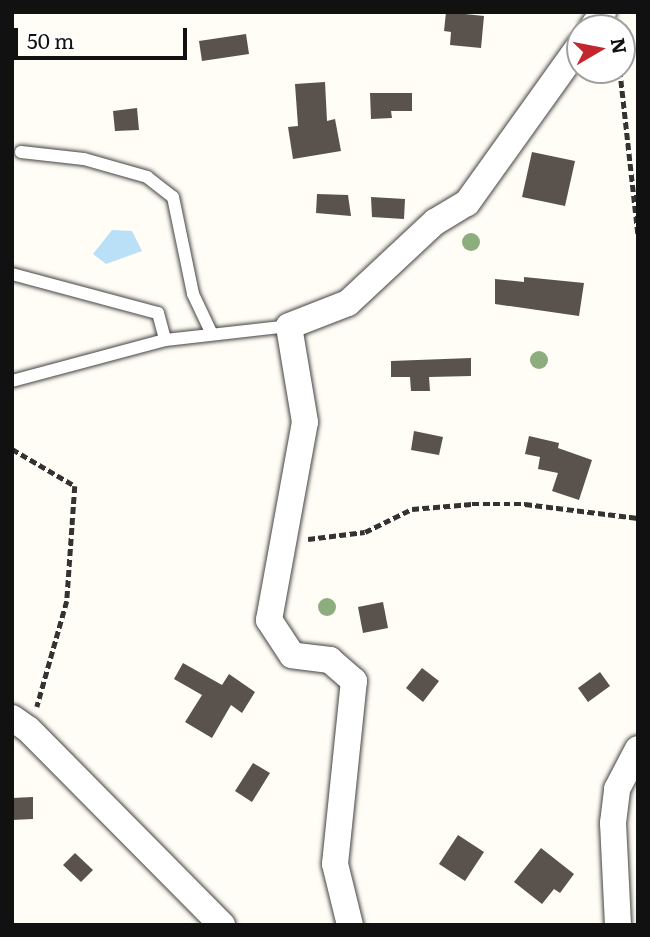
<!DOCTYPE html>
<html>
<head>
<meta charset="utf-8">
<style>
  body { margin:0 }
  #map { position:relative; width:650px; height:937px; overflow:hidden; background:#fffdf5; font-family:Literata,serif }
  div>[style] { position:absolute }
  .water>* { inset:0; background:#b9e0f7 }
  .building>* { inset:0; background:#5a524d }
  .path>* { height:4.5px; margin-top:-2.25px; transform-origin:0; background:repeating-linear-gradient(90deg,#333 0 7px,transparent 0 10.5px) }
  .roads { filter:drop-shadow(0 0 2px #444) drop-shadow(0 0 2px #444) }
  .lane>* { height:12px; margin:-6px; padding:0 6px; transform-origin:6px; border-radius:6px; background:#fff }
  .street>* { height:26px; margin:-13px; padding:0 13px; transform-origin:13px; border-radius:13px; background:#fff }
  .trees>* { width:18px; height:18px; margin:-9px; border-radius:50%; background:#8dad7f }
  span { translate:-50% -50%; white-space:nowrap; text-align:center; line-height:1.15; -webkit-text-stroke:7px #fff; paint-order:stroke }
  .frame { position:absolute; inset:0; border:14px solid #111; pointer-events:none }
  .north { position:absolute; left:566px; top:14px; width:70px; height:70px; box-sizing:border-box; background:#fff; border:2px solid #a0a0a0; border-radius:50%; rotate:80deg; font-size:19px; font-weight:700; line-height:28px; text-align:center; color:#111 }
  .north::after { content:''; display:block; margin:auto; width:24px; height:32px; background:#c4262e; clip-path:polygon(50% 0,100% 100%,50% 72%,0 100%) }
  .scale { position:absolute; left:14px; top:28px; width:173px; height:32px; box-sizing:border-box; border:4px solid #111; border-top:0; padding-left:9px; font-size:21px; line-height:24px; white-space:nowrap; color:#111; -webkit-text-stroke:5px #fff; paint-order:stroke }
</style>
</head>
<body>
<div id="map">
  <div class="water">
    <i style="clip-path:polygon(112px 230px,132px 231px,142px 251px,106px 264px,93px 254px)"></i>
  </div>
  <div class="building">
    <i style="clip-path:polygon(446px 12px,484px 16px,481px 48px,450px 45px,451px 32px,444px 31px)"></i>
    <i style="clip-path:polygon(246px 34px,249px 54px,202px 61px,199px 41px)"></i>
    <i style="clip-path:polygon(325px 82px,327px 121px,335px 119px,341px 151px,293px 159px,288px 127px,298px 126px,295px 84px)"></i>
    <i style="clip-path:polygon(370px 93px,412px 93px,412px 111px,391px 111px,392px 118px,371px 119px)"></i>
    <i style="clip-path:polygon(137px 108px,139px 130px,115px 131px,113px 111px)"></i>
    <i style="clip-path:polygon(532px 152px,575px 161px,565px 206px,522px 197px)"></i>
    <i style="clip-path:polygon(317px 194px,348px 195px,351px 216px,316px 213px)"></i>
    <i style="clip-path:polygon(371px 197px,405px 199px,404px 219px,372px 217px)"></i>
    <i style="clip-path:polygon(524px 277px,584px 283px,579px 316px,495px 304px,495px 279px,524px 282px)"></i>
    <i style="clip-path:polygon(471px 358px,471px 376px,429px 377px,430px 391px,411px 391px,410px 377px,391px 377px,391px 361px)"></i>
    <i style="clip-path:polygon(414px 431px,443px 437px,439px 455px,411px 450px)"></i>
    <i style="clip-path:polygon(529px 436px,559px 443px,558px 448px,592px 460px,579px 500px,552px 491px,558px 473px,538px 469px,540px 457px,525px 454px)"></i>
    <i style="clip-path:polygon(383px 602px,388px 628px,363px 633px,358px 607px)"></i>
    <i style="clip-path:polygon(183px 663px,222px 685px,229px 674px,255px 692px,242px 713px,231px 705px,212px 738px,185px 722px,202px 695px,174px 679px)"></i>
    <i style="clip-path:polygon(422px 668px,439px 681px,423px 702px,406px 688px)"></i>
    <i style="clip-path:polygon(600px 672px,610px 686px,588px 702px,578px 688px)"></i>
    <i style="clip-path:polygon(253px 763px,270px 773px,252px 802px,235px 791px)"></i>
    <i style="clip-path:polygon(33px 797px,33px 819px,12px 820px,12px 798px)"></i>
    <i style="clip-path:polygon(458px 835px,484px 852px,465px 881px,439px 864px)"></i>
    <i style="clip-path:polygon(541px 848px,574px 874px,560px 893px,554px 889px,542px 904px,514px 882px)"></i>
    <i style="clip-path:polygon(75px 853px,93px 870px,81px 882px,63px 865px)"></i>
  </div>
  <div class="path">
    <i style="left:620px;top:70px;width:165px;rotate:83.7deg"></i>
    <i style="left:12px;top:449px;width:73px;rotate:30.4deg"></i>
    <i style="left:75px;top:486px;width:115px;rotate:94deg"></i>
    <i style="left:67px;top:601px;width:110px;rotate:105.8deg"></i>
    <i style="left:308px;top:539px;width:57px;rotate:-7deg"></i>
    <i style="left:365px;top:532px;width:52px;rotate:-26.1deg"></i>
    <i style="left:412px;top:509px;width:60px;rotate:-4.8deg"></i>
    <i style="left:472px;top:504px;width:53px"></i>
    <i style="left:525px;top:504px;width:114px;rotate:7.1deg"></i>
  </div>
  <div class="roads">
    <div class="lane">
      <i style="left:21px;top:152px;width:63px;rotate:6.3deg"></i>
      <i style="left:84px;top:159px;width:66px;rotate:15.9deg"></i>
      <i style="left:147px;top:177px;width:33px;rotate:38deg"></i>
      <i style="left:173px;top:197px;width:99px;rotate:78.3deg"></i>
      <i style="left:193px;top:294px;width:42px;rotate:64.7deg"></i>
      <i style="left:12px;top:274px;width:151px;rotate:15deg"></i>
      <i style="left:158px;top:313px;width:28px;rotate:75deg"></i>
      <i style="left:12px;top:381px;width:158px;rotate:-15deg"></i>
      <i style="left:165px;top:340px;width:125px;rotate:-6.4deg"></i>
    </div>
    <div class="street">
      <i style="left:592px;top:28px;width:19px;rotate:-55deg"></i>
      <i style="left:12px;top:718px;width:19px;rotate:35deg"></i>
      <i style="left:28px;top:729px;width:276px;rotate:45.3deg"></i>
      <i style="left:350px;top:925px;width:63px;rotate:-103.8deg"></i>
      <i style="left:335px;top:864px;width:184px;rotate:-84.1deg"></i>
      <i style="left:354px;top:681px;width:32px;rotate:-139deg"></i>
      <i style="left:330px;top:660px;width:38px;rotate:-173deg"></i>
      <i style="left:292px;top:655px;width:42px;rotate:-123.3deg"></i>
      <i style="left:269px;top:620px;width:201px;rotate:-79.7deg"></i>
      <i style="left:305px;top:422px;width:97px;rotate:-99.5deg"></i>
      <i style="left:289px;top:326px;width:63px;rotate:-21.3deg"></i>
      <i style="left:348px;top:303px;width:119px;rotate:-43deg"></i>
      <i style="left:435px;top:222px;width:37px;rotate:-31deg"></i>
      <i style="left:467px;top:203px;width:194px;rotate:-54.4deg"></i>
      <i style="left:618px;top:925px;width:102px;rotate:-92.8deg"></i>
      <i style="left:613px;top:823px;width:34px;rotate:-83deg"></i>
      <i style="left:617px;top:789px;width:45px;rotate:-62.3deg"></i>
    </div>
  </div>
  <div class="trees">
    <i style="left:471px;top:242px"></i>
    <i style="left:539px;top:360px"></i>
    <i style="left:327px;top:607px"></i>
  </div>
  <div class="frame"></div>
  <div class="north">N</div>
  <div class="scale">50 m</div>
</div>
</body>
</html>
